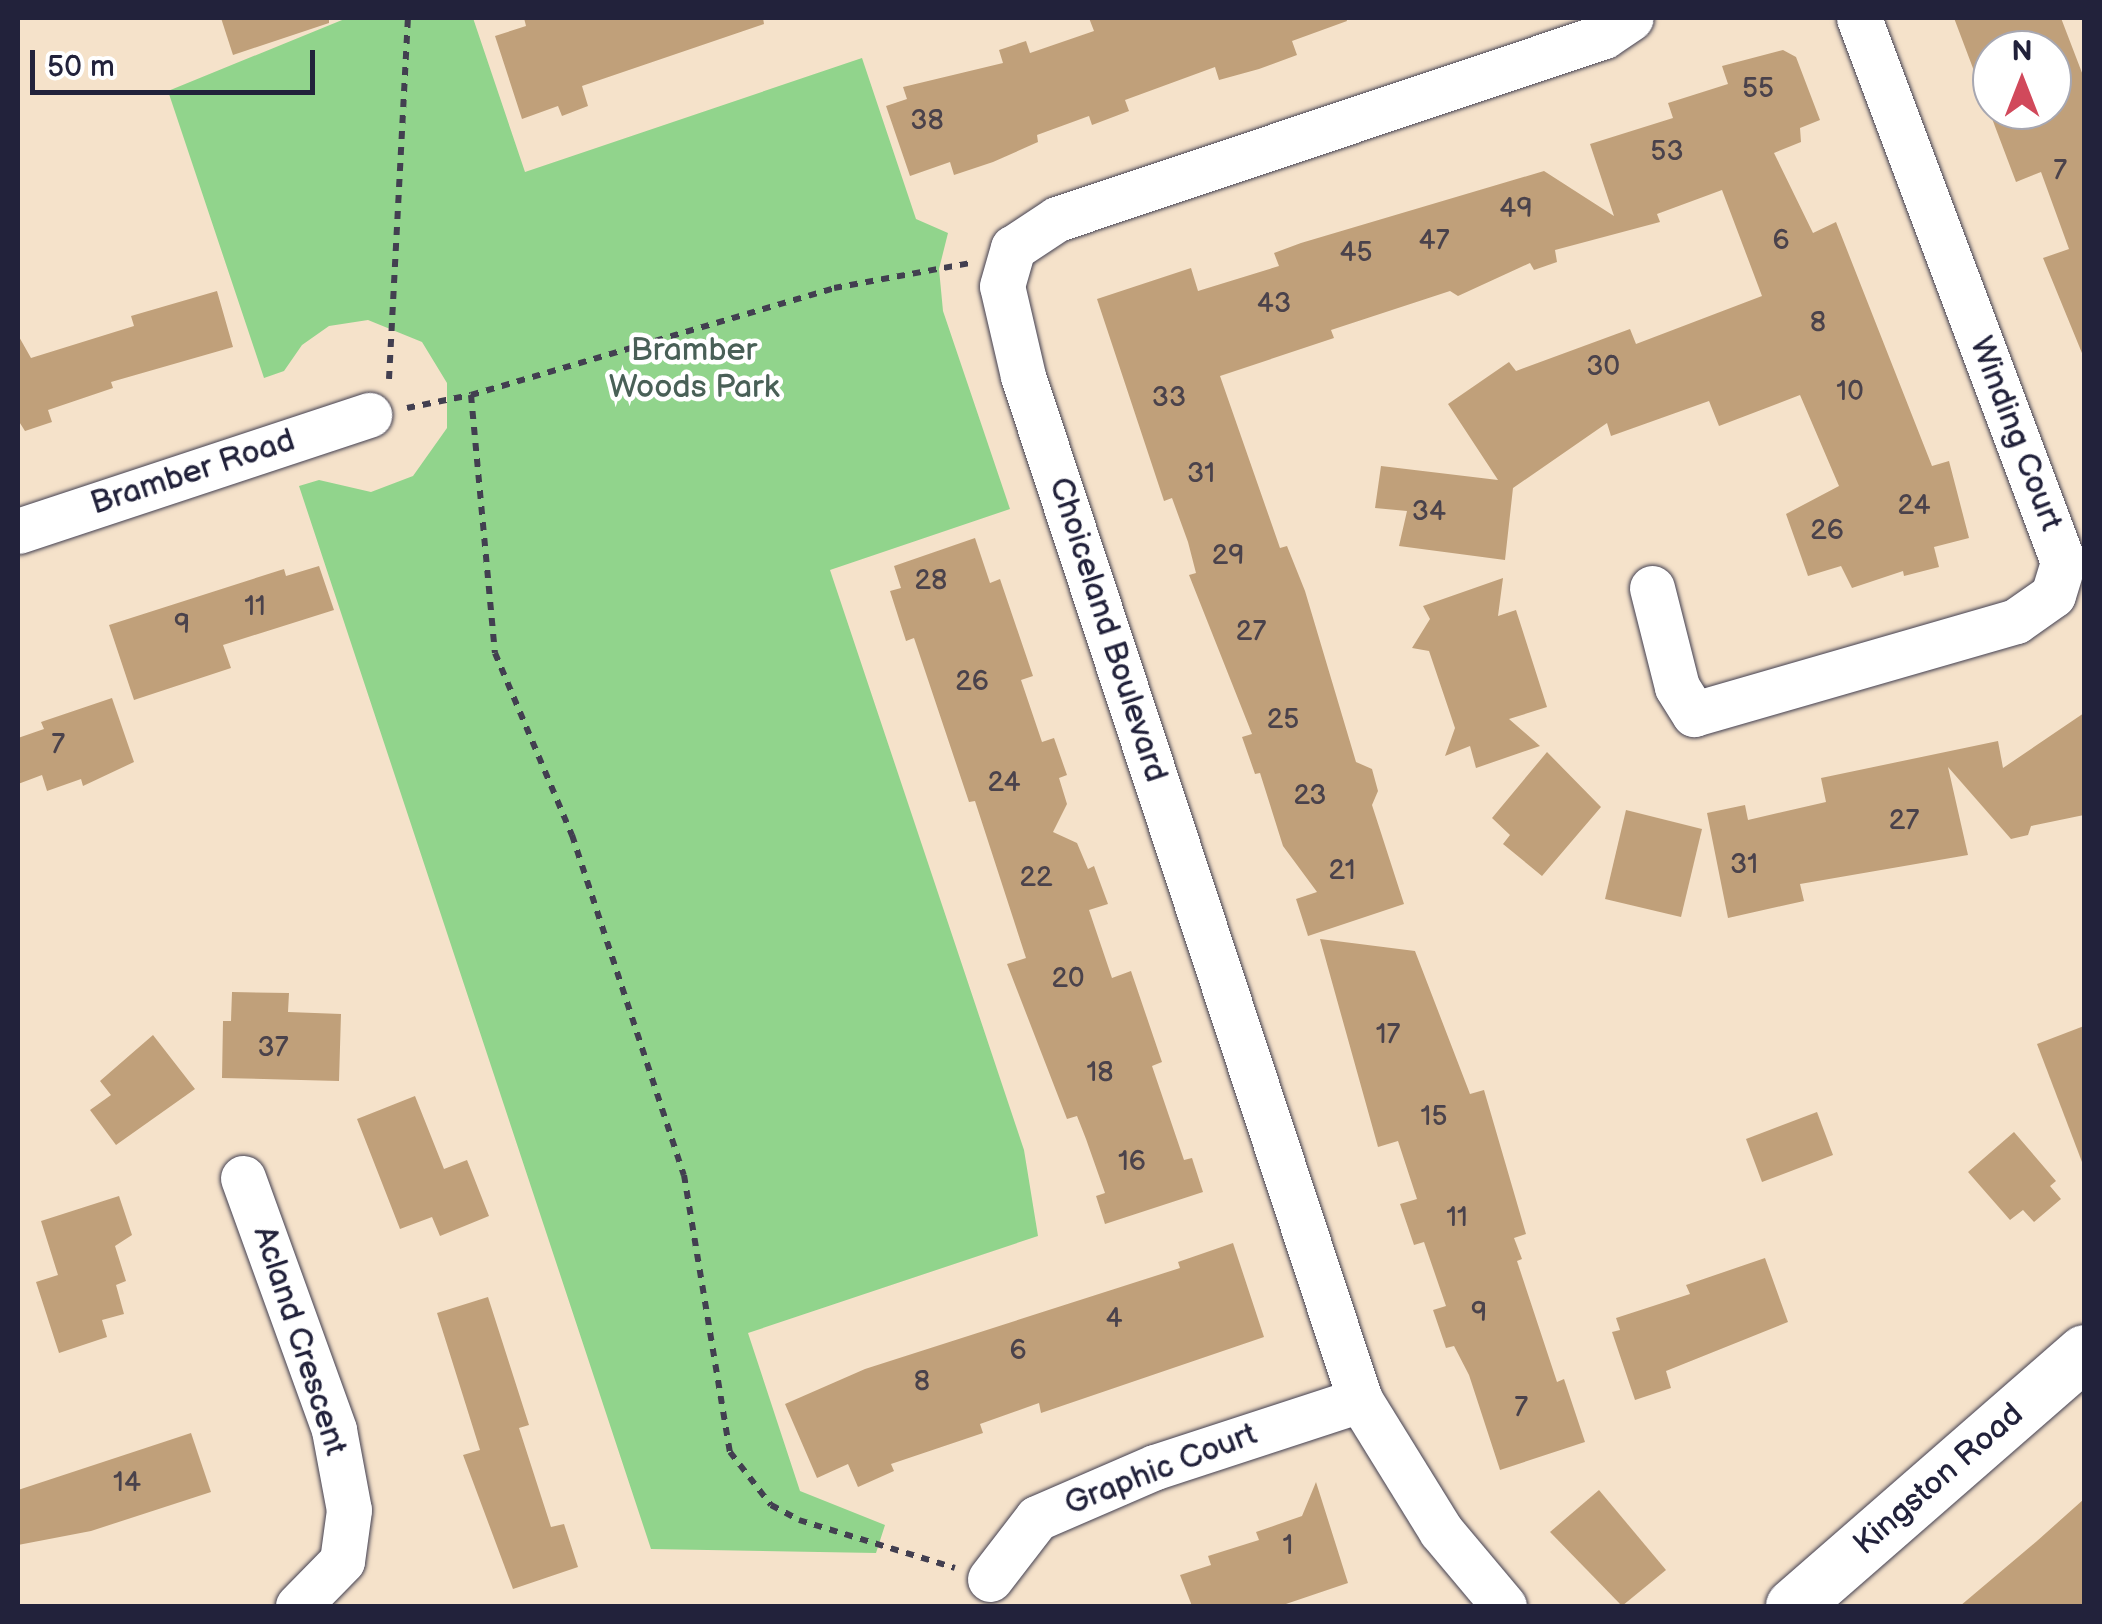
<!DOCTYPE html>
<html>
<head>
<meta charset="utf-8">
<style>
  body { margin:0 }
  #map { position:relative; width:2102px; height:1624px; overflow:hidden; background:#f5e2ca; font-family:"Balsamiq Sans",sans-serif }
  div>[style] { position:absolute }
  .green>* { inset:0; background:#91d48c }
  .building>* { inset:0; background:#c0a07a }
  .path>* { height:6px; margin-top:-3px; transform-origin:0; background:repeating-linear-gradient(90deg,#423f50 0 8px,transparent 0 16px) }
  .roads { filter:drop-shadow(0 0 2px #423f50) drop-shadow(0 0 2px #423f50) }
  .street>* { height:45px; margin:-22.5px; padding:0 22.5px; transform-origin:22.5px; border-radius:22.5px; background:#fff }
  .secondary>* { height:55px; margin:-27.5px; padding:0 27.5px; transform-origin:27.5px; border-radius:27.5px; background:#fff }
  span { translate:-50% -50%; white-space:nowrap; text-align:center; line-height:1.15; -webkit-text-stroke:9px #fff; paint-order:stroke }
  .number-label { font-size:28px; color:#4a424b }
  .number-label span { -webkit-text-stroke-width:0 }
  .park-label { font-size:32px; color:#496057 }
  .street-label { font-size:32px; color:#22223b }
  .frame { position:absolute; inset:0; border:20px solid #22223b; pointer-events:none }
  .north { position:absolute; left:1972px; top:30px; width:100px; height:100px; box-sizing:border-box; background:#fff; border:2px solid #a7a7b1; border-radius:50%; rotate:0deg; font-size:28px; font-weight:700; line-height:40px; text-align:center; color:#22223b }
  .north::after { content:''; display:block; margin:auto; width:35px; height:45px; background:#d1495b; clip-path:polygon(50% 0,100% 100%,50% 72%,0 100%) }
  .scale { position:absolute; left:30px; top:50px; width:285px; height:45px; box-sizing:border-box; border:5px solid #22223b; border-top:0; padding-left:12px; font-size:30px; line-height:35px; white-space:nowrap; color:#22223b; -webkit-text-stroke:8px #fff; paint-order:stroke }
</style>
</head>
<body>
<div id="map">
  <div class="green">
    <i style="clip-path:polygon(347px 18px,473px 18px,525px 172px,862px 58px,916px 219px,948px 233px,939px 269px,943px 311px,1010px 509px,830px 570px,1024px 1150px,1038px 1236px,748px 1333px,800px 1491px,885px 1525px,876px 1553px,651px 1549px,299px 486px,319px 480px,371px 492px,413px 476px,447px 428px,447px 383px,422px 342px,368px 320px,329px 326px,302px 345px,284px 371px,264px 378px,168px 91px)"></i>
  </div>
  <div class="building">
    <i style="clip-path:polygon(221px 18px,329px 18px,329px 23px,233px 55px)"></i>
    <i style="clip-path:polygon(524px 18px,763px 18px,764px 24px,582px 86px,588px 106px,562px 116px,558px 106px,522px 119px,495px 36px,526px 26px)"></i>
    <i style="clip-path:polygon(1089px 18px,1346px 18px,1347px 21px,1292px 41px,1297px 55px,1259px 69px,1219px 80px,1215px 67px,1125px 100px,1129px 111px,1092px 125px,1089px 116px,1037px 135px,1038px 142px,993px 162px,954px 175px,950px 162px,910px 176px,886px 106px,907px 99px,903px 87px,1003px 63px,999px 50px,1026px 41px,1030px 53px,1094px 31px)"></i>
    <i style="clip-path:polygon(evenodd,1954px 18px,2061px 18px,2084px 78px,2084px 358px,2043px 258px,2069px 249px,2041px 172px,2016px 182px,1954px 18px,1992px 50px,2052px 50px,2052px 110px,1992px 110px,1992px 50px)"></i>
    <i style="clip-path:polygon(1783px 50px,1796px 57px,1820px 120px,1800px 128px,1801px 142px,1774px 153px,1813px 233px,1836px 222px,1932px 466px,1949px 461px,1969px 538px,1934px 547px,1939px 567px,1904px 576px,1903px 571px,1852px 588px,1841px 566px,1808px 576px,1786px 514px,1839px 486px,1800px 395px,1719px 426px,1709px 401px,1611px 436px,1607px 423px,1513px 488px,1505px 560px,1399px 546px,1407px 511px,1375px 508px,1381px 466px,1498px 480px,1448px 404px,1509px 362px,1516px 371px,1630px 329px,1636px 344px,1762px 296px,1722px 190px,1657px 214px,1660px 222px,1555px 250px,1557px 262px,1534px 270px,1530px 263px,1458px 296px,1450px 291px,1331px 330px,1334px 338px,1220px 376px,1280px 548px,1287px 546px,1305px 591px,1356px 762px,1372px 769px,1378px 791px,1372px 805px,1404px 904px,1308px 936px,1296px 899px,1317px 892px,1283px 846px,1260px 773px,1255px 774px,1242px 737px,1252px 734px,1189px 575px,1196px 573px,1188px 542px,1172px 498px,1164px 501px,1097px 299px,1191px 268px,1198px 291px,1279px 266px,1274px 253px,1301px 243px,1544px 171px,1614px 216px,1590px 144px,1673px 118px,1668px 103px,1728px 84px,1722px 66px)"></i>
    <i style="clip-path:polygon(217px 291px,233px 347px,111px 382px,113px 388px,48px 410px,52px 422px,25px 431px,18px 420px,18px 335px,31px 358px,134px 326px,131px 316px)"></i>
    <i style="clip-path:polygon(975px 538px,990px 583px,1000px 579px,1033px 676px,1021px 680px,1042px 742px,1054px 738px,1067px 775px,1059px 778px,1067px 804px,1053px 832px,1077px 843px,1088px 869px,1094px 866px,1108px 904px,1089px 910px,1112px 978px,1131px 971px,1162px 1062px,1152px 1066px,1184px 1160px,1192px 1158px,1203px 1192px,1105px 1224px,1096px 1196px,1105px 1193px,1086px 1139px,1077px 1116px,1067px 1119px,1007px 964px,1026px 958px,975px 801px,969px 802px,914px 638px,906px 641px,890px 591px,901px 588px,894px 566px)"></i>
    <i style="clip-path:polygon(319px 566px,334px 610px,223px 645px,231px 668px,134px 700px,109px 625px,284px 569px,286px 576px)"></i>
    <i style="clip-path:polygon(1503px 578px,1498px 616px,1516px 610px,1547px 707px,1509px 719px,1540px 746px,1476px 768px,1470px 746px,1445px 756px,1455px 728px,1429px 651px,1412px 648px,1430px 619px,1423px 606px)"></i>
    <i style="clip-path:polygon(112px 698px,134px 762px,83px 786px,81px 779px,47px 791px,42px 775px,18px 784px,18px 738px,44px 729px,41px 722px)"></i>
    <i style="clip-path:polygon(2084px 713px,2084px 815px,2031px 826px,2028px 835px,2011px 839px,1948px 767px,1968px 855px,1800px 884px,1804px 901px,1728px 918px,1707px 813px,1745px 805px,1748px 820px,1826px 802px,1821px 778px,1998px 741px,2003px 768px)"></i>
    <i style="clip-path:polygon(1547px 752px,1601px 807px,1542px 876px,1503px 844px,1510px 835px,1492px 818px)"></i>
    <i style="clip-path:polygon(1626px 810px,1702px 829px,1681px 917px,1605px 899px)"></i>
    <i style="clip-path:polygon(1320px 939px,1415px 951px,1470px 1094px,1484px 1090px,1526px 1234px,1514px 1238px,1522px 1259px,1517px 1261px,1557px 1382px,1564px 1379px,1585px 1442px,1500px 1470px,1469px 1375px,1454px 1346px,1446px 1348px,1433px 1310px,1446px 1306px,1424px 1242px,1414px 1245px,1400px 1204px,1417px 1199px,1398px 1141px,1378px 1147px)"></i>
    <i style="clip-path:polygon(232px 992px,289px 993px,288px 1012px,341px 1014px,339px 1081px,222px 1078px,223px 1021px,231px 1021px)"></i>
    <i style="clip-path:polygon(2084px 1026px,2084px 1161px,2082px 1162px,2037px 1044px)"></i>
    <i style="clip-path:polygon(153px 1035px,195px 1089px,116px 1145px,90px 1110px,111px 1095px,100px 1081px)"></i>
    <i style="clip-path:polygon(415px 1096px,444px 1169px,467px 1160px,489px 1216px,440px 1236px,432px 1217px,400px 1229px,357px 1119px)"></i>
    <i style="clip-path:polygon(1817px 1112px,1833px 1155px,1762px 1182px,1746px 1139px)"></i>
    <i style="clip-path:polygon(2014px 1132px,2056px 1181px,2050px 1186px,2061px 1199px,2034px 1222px,2023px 1210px,2010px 1220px,1968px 1172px)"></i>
    <i style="clip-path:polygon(119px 1196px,132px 1235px,115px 1246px,126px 1281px,116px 1285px,124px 1314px,102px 1320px,107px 1337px,59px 1353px,36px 1282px,58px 1275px,41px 1221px)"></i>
    <i style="clip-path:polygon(1233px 1243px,1264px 1337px,1041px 1413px,1039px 1403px,980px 1424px,983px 1433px,891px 1464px,894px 1471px,858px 1487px,848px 1464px,817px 1478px,785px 1404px,865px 1369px,1180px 1268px,1178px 1262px)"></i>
    <i style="clip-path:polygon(1765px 1258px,1788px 1322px,1666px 1371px,1671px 1388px,1635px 1400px,1612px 1332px,1620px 1330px,1616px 1318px,1690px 1294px,1686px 1285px)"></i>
    <i style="clip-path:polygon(488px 1297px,529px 1425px,519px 1428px,551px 1527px,564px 1524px,578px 1567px,513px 1589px,463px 1455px,480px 1450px,437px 1313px)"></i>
    <i style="clip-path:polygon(191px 1433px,211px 1492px,91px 1531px,18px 1545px,18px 1490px)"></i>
    <i style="clip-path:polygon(1316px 1482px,1348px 1583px,1280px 1606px,1192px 1606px,1180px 1575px,1211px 1565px,1208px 1556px,1259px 1540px,1256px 1532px,1302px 1516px)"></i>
    <i style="clip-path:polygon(1599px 1490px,1666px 1570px,1622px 1606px,1550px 1532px)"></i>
    <i style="clip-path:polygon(2084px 1499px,2084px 1606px,1960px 1606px,2037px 1541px)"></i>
  </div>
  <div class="path">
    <i style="left:389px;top:379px;width:361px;rotate:-87deg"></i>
    <i style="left:471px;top:395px;width:259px;rotate:84.7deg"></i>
    <i style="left:495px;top:653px;width:198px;rotate:67.1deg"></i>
    <i style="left:572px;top:835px;width:358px;rotate:71.8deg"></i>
    <i style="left:684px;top:1175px;width:281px;rotate:80.6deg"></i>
    <i style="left:730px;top:1452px;width:67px;rotate:52.3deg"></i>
    <i style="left:771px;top:1505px;width:32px;rotate:28deg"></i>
    <i style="left:799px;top:1520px;width:163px;rotate:17.1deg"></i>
    <i style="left:407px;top:408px;width:65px;rotate:-11.5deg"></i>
    <i style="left:471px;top:395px;width:378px;rotate:-16.4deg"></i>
    <i style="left:834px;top:288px;width:138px;rotate:-10.4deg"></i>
  </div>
  <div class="roads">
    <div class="street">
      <i style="left:18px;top:531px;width:370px;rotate:-18.3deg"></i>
      <i style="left:1652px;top:588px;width:102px;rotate:75.8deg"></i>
      <i style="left:1677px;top:687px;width:32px;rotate:58deg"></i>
      <i style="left:1694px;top:714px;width:335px;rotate:-16.1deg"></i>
      <i style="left:2016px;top:621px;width:45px;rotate:-35.1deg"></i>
      <i style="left:2053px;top:595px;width:34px;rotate:-73deg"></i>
      <i style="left:2063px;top:562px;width:581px;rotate:-110.56deg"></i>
      <i style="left:243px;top:1178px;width:268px;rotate:70.1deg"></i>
      <i style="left:334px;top:1430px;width:81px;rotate:79.4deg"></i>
      <i style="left:349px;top:1510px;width:51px;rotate:97.8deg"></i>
      <i style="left:342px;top:1561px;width:63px;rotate:134.4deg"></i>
      <i style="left:990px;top:1579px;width:77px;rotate:-52.4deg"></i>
      <i style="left:1037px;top:1518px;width:129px;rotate:-23.4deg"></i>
      <i style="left:1155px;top:1467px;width:216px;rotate:-18.1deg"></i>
      <i style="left:1504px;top:1606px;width:98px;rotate:-130deg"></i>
      <i style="left:1441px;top:1531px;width:154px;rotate:-121.7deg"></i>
      <i style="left:1360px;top:1400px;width:1078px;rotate:-108.22deg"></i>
      <i style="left:1023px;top:376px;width:92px;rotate:-103.1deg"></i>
      <i style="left:1002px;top:286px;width:40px;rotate:-74deg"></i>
      <i style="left:1013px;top:248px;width:53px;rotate:-33.4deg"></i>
      <i style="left:1057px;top:219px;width:577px;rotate:-18.5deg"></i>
      <i style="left:1604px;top:36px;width:32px;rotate:-34deg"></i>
    </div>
    <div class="secondary">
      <i style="left:1793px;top:1606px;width:386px;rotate:-41.1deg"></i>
    </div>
  </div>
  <div class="number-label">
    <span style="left:1758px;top:89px">55</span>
    <span style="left:927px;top:121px">38</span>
    <span style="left:1667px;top:152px">53</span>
    <span style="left:2060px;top:171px">7</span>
    <span style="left:1516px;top:209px">49</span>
    <span style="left:1434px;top:241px">47</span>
    <span style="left:1781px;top:241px">6</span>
    <span style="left:1356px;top:253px">45</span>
    <span style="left:1274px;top:304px">43</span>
    <span style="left:1818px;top:323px">8</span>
    <span style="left:1603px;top:367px">30</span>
    <span style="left:1850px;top:392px">10</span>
    <span style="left:1169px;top:398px">33</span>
    <span style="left:1201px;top:474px">31</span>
    <span style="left:1914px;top:506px">24</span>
    <span style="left:1429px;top:512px">34</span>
    <span style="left:1827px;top:531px">26</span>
    <span style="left:1228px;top:556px">29</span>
    <span style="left:931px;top:581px">28</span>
    <span style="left:255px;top:607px">11</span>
    <span style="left:182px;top:625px">9</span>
    <span style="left:1251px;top:632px">27</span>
    <span style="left:972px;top:682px">26</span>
    <span style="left:1283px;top:720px">25</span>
    <span style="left:58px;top:745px">7</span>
    <span style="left:1004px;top:783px">24</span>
    <span style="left:1310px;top:796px">23</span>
    <span style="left:1904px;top:821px">27</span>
    <span style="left:1744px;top:865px">31</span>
    <span style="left:1342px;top:871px">21</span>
    <span style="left:1036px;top:878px">22</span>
    <span style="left:1068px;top:979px">20</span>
    <span style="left:1388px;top:1035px">17</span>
    <span style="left:273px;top:1048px">37</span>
    <span style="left:1100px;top:1073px">18</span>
    <span style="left:1434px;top:1117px">15</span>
    <span style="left:1132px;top:1162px">16</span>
    <span style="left:1457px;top:1218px">11</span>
    <span style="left:1479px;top:1313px">9</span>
    <span style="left:1114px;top:1319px">4</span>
    <span style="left:1018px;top:1351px">6</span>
    <span style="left:922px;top:1382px">8</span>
    <span style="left:1521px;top:1408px">7</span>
    <span style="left:127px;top:1483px">14</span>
    <span style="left:1288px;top:1546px">1</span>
  </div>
  <div class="park-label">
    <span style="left:694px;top:370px">Bramber<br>Woods Park</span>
  </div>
  <div class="street-label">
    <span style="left:2015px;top:434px;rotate:69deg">Winding Court</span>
    <span style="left:193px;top:473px;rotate:-18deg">Bramber Road</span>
    <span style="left:1107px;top:630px;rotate:72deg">Choiceland Boulevard</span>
    <span style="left:299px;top:1341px;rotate:72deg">Acland Crescent</span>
    <span style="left:1161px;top:1470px;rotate:-21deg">Graphic Court</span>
    <span style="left:1939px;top:1480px;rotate:-41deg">Kingston Road</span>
  </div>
  <div class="frame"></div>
  <div class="north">N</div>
  <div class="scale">50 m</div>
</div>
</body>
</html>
